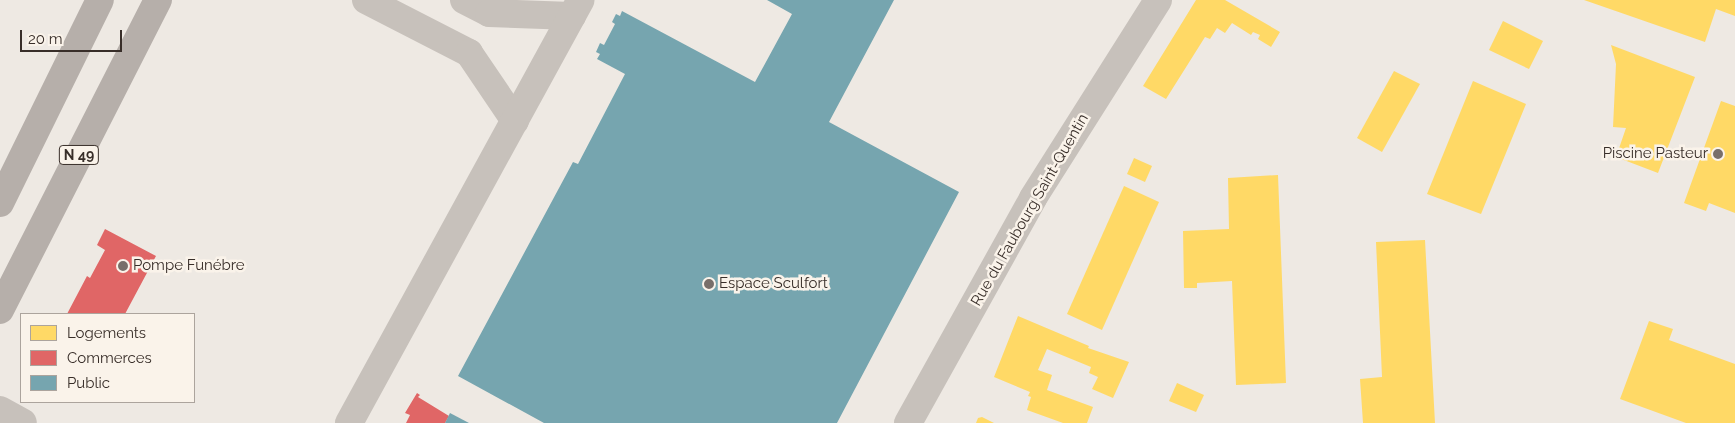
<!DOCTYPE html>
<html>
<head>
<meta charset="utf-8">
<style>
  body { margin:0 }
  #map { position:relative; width:1735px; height:423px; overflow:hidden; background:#eee9e3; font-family:Raleway,sans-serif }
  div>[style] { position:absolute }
  .homes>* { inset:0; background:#ffd966 }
  .shops>* { inset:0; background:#e06666 }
  .public>* { inset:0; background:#76a5af }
  .minor>* { height:28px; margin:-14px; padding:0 14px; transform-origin:14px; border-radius:14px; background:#c7c1bb }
  .major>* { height:28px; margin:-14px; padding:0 14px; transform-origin:14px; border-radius:14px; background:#b6afaa }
  .dots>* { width:14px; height:14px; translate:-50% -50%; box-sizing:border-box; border:2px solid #faf3ea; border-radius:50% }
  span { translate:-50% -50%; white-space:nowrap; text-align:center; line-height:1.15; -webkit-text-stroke:5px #faf3ea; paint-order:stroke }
  .shield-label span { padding:1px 4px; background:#faf3ea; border:1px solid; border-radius:4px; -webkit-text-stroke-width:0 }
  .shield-label { font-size:14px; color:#382e29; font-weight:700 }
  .poi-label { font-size:15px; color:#382e29 }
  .right { translate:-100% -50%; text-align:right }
  .left { translate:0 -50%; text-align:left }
  .street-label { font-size:15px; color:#382e29 }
  .legend { position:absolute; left:20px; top:313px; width:175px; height:90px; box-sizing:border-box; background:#faf3ea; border:1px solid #aca49d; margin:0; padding:6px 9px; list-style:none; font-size:15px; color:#382e29 }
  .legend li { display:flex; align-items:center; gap:10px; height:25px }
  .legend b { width:25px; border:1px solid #aca49d }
  .scale { position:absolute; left:20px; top:30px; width:102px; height:22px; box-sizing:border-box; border:2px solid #382e29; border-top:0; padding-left:6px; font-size:15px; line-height:18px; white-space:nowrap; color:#382e29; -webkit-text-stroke:4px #faf3ea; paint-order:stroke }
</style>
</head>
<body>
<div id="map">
  <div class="homes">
    <i style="clip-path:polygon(1196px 0,1225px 0,1280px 32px,1271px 47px,1258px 39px,1260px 35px,1253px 32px,1251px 35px,1232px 23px,1225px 33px,1217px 28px,1210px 39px,1205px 37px,1166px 99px,1143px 86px)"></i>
    <i style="clip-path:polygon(1584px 0,1735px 0,1735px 16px,1716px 9px,1705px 42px)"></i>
    <i style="clip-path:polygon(1503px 21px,1543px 41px,1529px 69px,1489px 50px)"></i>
    <i style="clip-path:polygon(1611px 45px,1695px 77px,1658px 173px,1616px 157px,1626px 128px,1613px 127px,1616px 64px)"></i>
    <i style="clip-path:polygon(1394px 71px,1420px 84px,1382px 152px,1357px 138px)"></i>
    <i style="clip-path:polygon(1473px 81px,1526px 104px,1481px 214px,1427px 194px)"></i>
    <i style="clip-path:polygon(1721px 101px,1735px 106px,1735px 213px,1709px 203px,1706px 211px,1684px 203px)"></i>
    <i style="clip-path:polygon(1134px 158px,1152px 166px,1145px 182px,1127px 174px)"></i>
    <i style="clip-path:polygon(1278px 175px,1286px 383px,1236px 385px,1232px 281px,1197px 283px,1197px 288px,1184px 288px,1183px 231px,1229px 229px,1228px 178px)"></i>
    <i style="clip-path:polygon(1124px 186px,1159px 202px,1102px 330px,1067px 314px)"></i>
    <i style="clip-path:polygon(1425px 240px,1435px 423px,1363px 423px,1360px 379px,1382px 377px,1376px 242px)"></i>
    <i style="clip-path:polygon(1018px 316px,1089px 346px,1088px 348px,1129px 362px,1113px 398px,1092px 389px,1098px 377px,1089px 373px,1091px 367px,1047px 349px,1038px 370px,1052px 375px,1047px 390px,1093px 407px,1087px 423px,1063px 423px,1027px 410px,1031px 397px,1028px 396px,1030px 392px,994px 377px)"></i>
    <i style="clip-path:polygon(1649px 321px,1673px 329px,1669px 340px,1735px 364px,1735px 423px,1686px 423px,1620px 399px)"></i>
    <i style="clip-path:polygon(1177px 383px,1204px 395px,1196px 412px,1169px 401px)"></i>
    <i style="clip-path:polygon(982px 417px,994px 423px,976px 423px,978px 418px)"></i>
  </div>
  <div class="shops">
    <i style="clip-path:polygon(105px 229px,156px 256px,125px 314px,67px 314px,87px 276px,90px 278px,105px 250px,97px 245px)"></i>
    <i style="clip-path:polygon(417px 393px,420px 395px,418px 397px,449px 416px,445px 423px,406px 423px,410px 415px,405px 413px)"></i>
  </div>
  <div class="public">
    <i style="clip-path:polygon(767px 0,894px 0,829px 122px,959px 192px,837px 423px,544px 423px,458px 376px,573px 162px,578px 164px,625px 74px,597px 59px,600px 54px,596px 52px,600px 43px,604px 45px,615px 24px,612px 22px,616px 14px,620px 16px,622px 11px,755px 82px,792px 14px)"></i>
    <i style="clip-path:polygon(450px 413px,469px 423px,445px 423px)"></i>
  </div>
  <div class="minor">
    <i style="left:366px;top:0;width:116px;rotate:27.2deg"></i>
    <i style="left:469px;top:53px;width:82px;rotate:55.9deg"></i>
    <i style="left:464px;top:0;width:28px;rotate:27deg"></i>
    <i style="left:489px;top:13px;width:83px;rotate:2.1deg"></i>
    <i style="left:0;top:410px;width:26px;rotate:29deg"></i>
    <i style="left:349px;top:423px;width:482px;rotate:-61.3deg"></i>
    <i style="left:908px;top:423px;width:257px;rotate:-60.9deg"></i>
    <i style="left:1033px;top:198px;width:234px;rotate:-57.7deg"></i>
  </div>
  <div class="major">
    <i style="left:0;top:203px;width:226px;rotate:-63.8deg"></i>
    <i style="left:0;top:310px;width:348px;rotate:-63deg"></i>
  </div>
  <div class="dots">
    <i style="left:1718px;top:154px;background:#786f6a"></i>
    <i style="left:123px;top:266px;background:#786f6a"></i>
    <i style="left:709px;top:284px;background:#786f6a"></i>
  </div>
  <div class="shield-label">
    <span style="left:79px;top:155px">N 49</span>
  </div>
  <div class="poi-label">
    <span class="right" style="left:1708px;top:154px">Piscine Pasteur</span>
    <span class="left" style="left:133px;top:266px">Pompe Funébre</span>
    <span class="left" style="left:719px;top:284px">Espace Sculfort</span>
  </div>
  <div class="street-label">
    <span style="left:1030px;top:210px;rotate:-60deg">Rue du Faubourg Saint-Quentin</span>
  </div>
  <ul class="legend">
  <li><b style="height:14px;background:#ffd966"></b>Logements</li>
  <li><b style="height:14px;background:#e06666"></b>Commerces</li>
  <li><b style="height:14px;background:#76a5af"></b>Public</li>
  </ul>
  <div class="scale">20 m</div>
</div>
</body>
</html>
